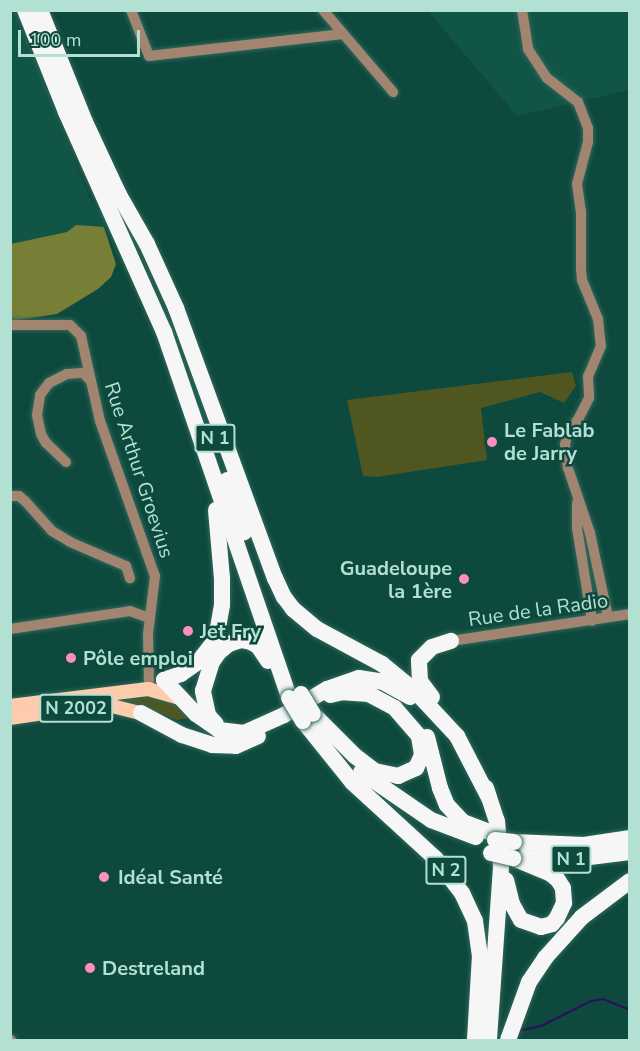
<!DOCTYPE html>
<html>
<head>
<meta charset="utf-8">
<style>
  body { margin:0 }
  #map { position:relative; width:640px; height:1051px; overflow:hidden; background:#0e493d; font-family:"Nunito Sans",sans-serif }
  div>[style] { position:absolute }
  .built>* { inset:0; background:#115547 }
  .green>* { inset:0; background:#505620 }
  .forest>* { inset:0; background:#767f35 }
  .stream>* { height:2px; margin:-1px; padding:0 1px; transform-origin:1px; border-radius:1px; background:#2f0c5e }
  .roads { filter:drop-shadow(0 0 2px #2f675b) drop-shadow(0 0 2px #2f675b) }
  .minor>* { height:10px; margin:-5px; padding:0 5px; transform-origin:5px; border-radius:5px; background:#a28571 }
  .major>* { height:14px; margin:-7px; padding:0 7px; transform-origin:7px; border-radius:7px; background:#fdccac }
  .highway>* { height:16px; margin:-8px; padding:0 8px; transform-origin:8px; border-radius:8px; background:#f6f6f6 }
  .bridges { filter:drop-shadow(0 0 2px #2f675b) drop-shadow(0 0 2px #2f675b) }
  .highway-bridge>* { height:16px; margin:-8px; padding:0 8px; transform-origin:8px; border-radius:8px; background:#f6f6f6 }
  .dots>* { width:16px; height:16px; translate:-50% -50%; box-sizing:border-box; border:3px solid #0e493d; border-radius:50% }
  span { translate:-50% -50%; white-space:nowrap; text-align:center; line-height:1.15; -webkit-text-stroke:5px #0e493d; paint-order:stroke }
  .shield-label span { padding:2px 4px; background:#0e493d; border:2px solid; border-radius:4px; -webkit-text-stroke-width:0 }
  .shield-label { font-size:18px; color:#b2e0d3; font-weight:700 }
  .poi-label { font-size:20px; color:#b2e0d3; font-weight:700 }
  .left { translate:0 -50%; text-align:left }
  .right { translate:-100% -50%; text-align:right }
  .street-label { font-size:20px; color:#b2e0d3 }
  .frame { position:absolute; inset:0; border:12px solid #b2e0d3; pointer-events:none }
  .scale { position:absolute; left:18px; top:30px; width:122px; height:27px; box-sizing:border-box; border:3px solid #b2e0d3; border-top:0; padding-left:8px; font-size:18px; line-height:21px; white-space:nowrap; color:#b2e0d3; -webkit-text-stroke:4px #0e493d; paint-order:stroke }
</style>
</head>
<body>
<div id="map">
  <div class="built">
    <i style="clip-path:polygon(15px 10px,89px 197px,109px 226px,11px 251px,10px 11px)"></i>
    <i style="clip-path:polygon(428px 11px,629px 11px,629px 90px,517px 116px)"></i>
  </div>
  <div class="green">
    <i style="clip-path:polygon(572px 372px,576px 386px,564px 403px,540px 392px,481px 408px,487px 460px,377px 477px,363px 476px,347px 400px)"></i>
    <i style="clip-path:polygon(157px 692px,190px 711px,188px 718px,177px 720px,121px 699px)"></i>
  </div>
  <div class="forest">
    <i style="clip-path:polygon(76px 225px,104px 227px,116px 264px,111px 277px,98px 289px,57px 314px,11px 321px,11px 244px,67px 232px)"></i>
  </div>
  <div class="stream">
    <i style="left:518px;top:1031px;width:24px;rotate:-12deg"></i>
    <i style="left:541px;top:1026px;width:56px;rotate:-26.6deg"></i>
    <i style="left:591px;top:1001px;width:12px;rotate:-9deg"></i>
    <i style="left:603px;top:999px;width:29px;rotate:22deg"></i>
  </div>
  <div class="roads">
    <div class="minor">
      <i style="left:131px;top:10px;width:49px;rotate:68.6deg"></i>
      <i style="left:149px;top:56px;width:195px;rotate:-6.5deg"></i>
      <i style="left:323px;top:10px;width:108px;rotate:49.5deg"></i>
      <i style="left:522px;top:10px;width:39px;rotate:81deg"></i>
      <i style="left:528px;top:49px;width:35px;rotate:57deg"></i>
      <i style="left:547px;top:78px;width:39px;rotate:38deg"></i>
      <i style="left:578px;top:102px;width:28px;rotate:69deg"></i>
      <i style="left:588px;top:128px;width:14px;rotate:90deg"></i>
      <i style="left:588px;top:142px;width:43px;rotate:104.7deg"></i>
      <i style="left:577px;top:184px;width:27px;rotate:82deg"></i>
      <i style="left:581px;top:211px;width:58px;rotate:90deg"></i>
      <i style="left:581px;top:269px;width:11px;rotate:85deg"></i>
      <i style="left:582px;top:280px;width:42px;rotate:67.7deg"></i>
      <i style="left:598px;top:319px;width:27px;rotate:84deg"></i>
      <i style="left:601px;top:346px;width:33px;rotate:113deg"></i>
      <i style="left:588px;top:376px;width:22px;rotate:87deg"></i>
      <i style="left:589px;top:398px;width:22px;rotate:117deg"></i>
      <i style="left:579px;top:418px;width:20px;rotate:127deg"></i>
      <i style="left:567px;top:434px;width:11px;rotate:100deg"></i>
      <i style="left:565px;top:445px;width:23px;rotate:83deg"></i>
      <i style="left:568px;top:468px;width:69px;rotate:71.3deg"></i>
      <i style="left:590px;top:533px;width:86px;rotate:77.9deg"></i>
      <i style="left:10px;top:325px;width:60px"></i>
      <i style="left:70px;top:325px;width:16px;rotate:45deg"></i>
      <i style="left:81px;top:336px;width:87px;rotate:77.4deg"></i>
      <i style="left:100px;top:421px;width:164px;rotate:70.5deg"></i>
      <i style="left:155px;top:576px;width:58px;rotate:96.9deg"></i>
      <i style="left:148px;top:634px;width:50px;rotate:88.9deg"></i>
      <i style="left:66px;top:462px;width:28px;rotate:-136deg"></i>
      <i style="left:46px;top:443px;width:10px;rotate:-119deg"></i>
      <i style="left:41px;top:434px;width:19px;rotate:-102deg"></i>
      <i style="left:37px;top:415px;width:20px;rotate:-81deg"></i>
      <i style="left:40px;top:395px;width:15px;rotate:-53deg"></i>
      <i style="left:49px;top:383px;width:20px;rotate:-27deg"></i>
      <i style="left:67px;top:374px;width:16px;rotate:-4deg"></i>
      <i style="left:83px;top:373px;width:10px;rotate:45deg"></i>
      <i style="left:10px;top:496px;width:9px"></i>
      <i style="left:19px;top:496px;width:8px;rotate:40deg"></i>
      <i style="left:25px;top:501px;width:40px;rotate:48deg"></i>
      <i style="left:52px;top:531px;width:21px;rotate:31deg"></i>
      <i style="left:70px;top:542px;width:61px;rotate:23.2deg"></i>
      <i style="left:126px;top:566px;width:13px;rotate:72deg"></i>
      <i style="left:577px;top:503px;width:25px;rotate:90deg"></i>
      <i style="left:577px;top:528px;width:94px;rotate:80.8deg"></i>
      <i style="left:10px;top:629px;width:121px;rotate:-8.5deg"></i>
      <i style="left:130px;top:611px;width:20px;rotate:20deg"></i>
      <i style="left:451px;top:641px;width:181px;rotate:-8.6deg"></i>
      <i style="left:10px;top:1040px;width:1px"></i>
    </div>
    <div class="major">
      <i style="left:10px;top:706px;width:139px;rotate:-7deg"></i>
      <i style="left:148px;top:689px;width:32px;rotate:16deg"></i>
      <i style="left:10px;top:718px;width:95px;rotate:-8.5deg"></i>
      <i style="left:104px;top:704px;width:38px;rotate:14deg"></i>
    </div>
    <div class="highway">
      <i style="left:25px;top:10px;width:110px;rotate:68.1deg"></i>
      <i style="left:66px;top:112px;width:241px;rotate:66deg"></i>
      <i style="left:164px;top:332px;width:387px;rotate:71.1deg"></i>
      <i style="left:40px;top:10px;width:121px;rotate:68.1deg"></i>
      <i style="left:85px;top:122px;width:81px;rotate:65deg"></i>
      <i style="left:114px;top:186px;width:67px;rotate:60.4deg"></i>
      <i style="left:147px;top:244px;width:70px;rotate:65.6deg"></i>
      <i style="left:176px;top:308px;width:288px;rotate:69.9deg"></i>
      <i style="left:275px;top:578px;width:21px;rotate:65deg"></i>
      <i style="left:284px;top:597px;width:15px;rotate:53deg"></i>
      <i style="left:293px;top:609px;width:31px;rotate:40deg"></i>
      <i style="left:317px;top:629px;width:74px;rotate:28.3deg"></i>
      <i style="left:382px;top:664px;width:43px;rotate:39.3deg"></i>
      <i style="left:415px;top:691px;width:62px;rotate:47deg"></i>
      <i style="left:457px;top:736px;width:70px;rotate:62.7deg"></i>
      <i style="left:227px;top:480px;width:55px;rotate:71.9deg"></i>
      <i style="left:216px;top:510px;width:68px;rotate:85deg"></i>
      <i style="left:222px;top:578px;width:27px;rotate:90deg"></i>
      <i style="left:222px;top:605px;width:27px;rotate:100deg"></i>
      <i style="left:217px;top:632px;width:12px;rotate:110deg"></i>
      <i style="left:213px;top:643px;width:24px;rotate:128deg"></i>
      <i style="left:198px;top:662px;width:21px;rotate:145deg"></i>
      <i style="left:181px;top:674px;width:18px;rotate:161deg"></i>
      <i style="left:164px;top:680px;width:47px;rotate:46.7deg"></i>
      <i style="left:196px;top:714px;width:28px;rotate:35deg"></i>
      <i style="left:219px;top:730px;width:25px;rotate:7deg"></i>
      <i style="left:244px;top:733px;width:44px;rotate:-24.2deg"></i>
      <i style="left:284px;top:715px;width:50px;rotate:-31.2deg"></i>
      <i style="left:327px;top:689px;width:34px;rotate:-19deg"></i>
      <i style="left:359px;top:678px;width:24px;rotate:9deg"></i>
      <i style="left:383px;top:682px;width:31px;rotate:29deg"></i>
      <i style="left:432px;top:697px;width:20px;rotate:-127deg"></i>
      <i style="left:420px;top:681px;width:21px;rotate:-93deg"></i>
      <i style="left:419px;top:660px;width:18px;rotate:-45deg"></i>
      <i style="left:432px;top:647px;width:20px;rotate:-18deg"></i>
      <i style="left:141px;top:713px;width:47px;rotate:28.2deg"></i>
      <i style="left:182px;top:735px;width:32px;rotate:18deg"></i>
      <i style="left:212px;top:745px;width:24px;rotate:2deg"></i>
      <i style="left:236px;top:746px;width:24px;rotate:-24deg"></i>
      <i style="left:313px;top:714px;width:59px;rotate:45deg"></i>
      <i style="left:355px;top:756px;width:25px;rotate:37deg"></i>
      <i style="left:375px;top:771px;width:24px;rotate:12deg"></i>
      <i style="left:398px;top:776px;width:20px;rotate:-24deg"></i>
      <i style="left:416px;top:768px;width:14px;rotate:-65deg"></i>
      <i style="left:422px;top:755px;width:19px;rotate:-99deg"></i>
      <i style="left:419px;top:736px;width:37px;rotate:-131deg"></i>
      <i style="left:395px;top:708px;width:30px;rotate:-152deg"></i>
      <i style="left:369px;top:694px;width:26px;rotate:-176deg"></i>
      <i style="left:343px;top:692px;width:13px;rotate:167deg"></i>
      <i style="left:303px;top:721px;width:78px;rotate:51.2deg"></i>
      <i style="left:352px;top:782px;width:113px;rotate:42.5deg"></i>
      <i style="left:435px;top:858px;width:44px;rotate:52.4deg"></i>
      <i style="left:462px;top:893px;width:31px;rotate:65deg"></i>
      <i style="left:475px;top:921px;width:34px;rotate:82deg"></i>
      <i style="left:480px;top:955px;width:85px;rotate:93.4deg"></i>
      <i style="left:216px;top:724px;width:12px;rotate:-132deg"></i>
      <i style="left:208px;top:715px;width:25px;rotate:-102deg"></i>
      <i style="left:203px;top:691px;width:30px;rotate:-73deg"></i>
      <i style="left:212px;top:662px;width:12px;rotate:-55deg"></i>
      <i style="left:219px;top:652px;width:13px;rotate:-39deg"></i>
      <i style="left:229px;top:644px;width:13px;rotate:-18deg"></i>
      <i style="left:241px;top:640px;width:10px;rotate:11deg"></i>
      <i style="left:251px;top:642px;width:8px;rotate:30deg"></i>
      <i style="left:258px;top:646px;width:18px;rotate:56deg"></i>
      <i style="left:427px;top:737px;width:53px;rotate:75.7deg"></i>
      <i style="left:440px;top:788px;width:18px;rotate:68deg"></i>
      <i style="left:447px;top:805px;width:23px;rotate:47deg"></i>
      <i style="left:463px;top:822px;width:33px;rotate:21deg"></i>
      <i style="left:361px;top:772px;width:85px;rotate:34.4deg"></i>
      <i style="left:431px;top:820px;width:48px;rotate:20.7deg"></i>
      <i style="left:486px;top:788px;width:35px;rotate:72deg"></i>
      <i style="left:497px;top:821px;width:46px;rotate:85deg"></i>
      <i style="left:501px;top:867px;width:173px;rotate:94deg"></i>
      <i style="left:514px;top:842px;width:70px;rotate:2.5deg"></i>
      <i style="left:584px;top:845px;width:47px;rotate:-8.7deg"></i>
      <i style="left:523px;top:858px;width:51px;rotate:1.1deg"></i>
      <i style="left:574px;top:859px;width:56px;rotate:-7.1deg"></i>
      <i style="left:506px;top:880px;width:25px;rotate:76deg"></i>
      <i style="left:512px;top:904px;width:18px;rotate:61deg"></i>
      <i style="left:521px;top:920px;width:21px;rotate:19deg"></i>
      <i style="left:541px;top:927px;width:11px;rotate:-15deg"></i>
      <i style="left:552px;top:924px;width:8px;rotate:-50deg"></i>
      <i style="left:557px;top:918px;width:17px;rotate:-65deg"></i>
      <i style="left:564px;top:903px;width:15px;rotate:-94deg"></i>
      <i style="left:563px;top:888px;width:9px;rotate:-122deg"></i>
      <i style="left:558px;top:880px;width:9px;rotate:-139deg"></i>
      <i style="left:551px;top:874px;width:41px;rotate:-157.2deg"></i>
      <i style="left:508px;top:1040px;width:62px;rotate:-70.1deg"></i>
      <i style="left:529px;top:982px;width:29px;rotate:-56deg"></i>
      <i style="left:545px;top:958px;width:55px;rotate:-47.9deg"></i>
      <i style="left:582px;top:917px;width:60px;rotate:-36.9deg"></i>
    </div>
  </div>
  <div class="bridges">
    <div class="highway-bridge">
      <i style="left:301px;top:694px;width:23px;rotate:59deg"></i>
      <i style="left:289px;top:698px;width:27px;rotate:59deg"></i>
      <i style="left:495px;top:840px;width:19px;rotate:6deg"></i>
      <i style="left:491px;top:853px;width:23px;rotate:13deg"></i>
    </div>
  </div>
  <div class="dots">
    <i style="left:492px;top:442px;background:#fe8ebc"></i>
    <i style="left:464px;top:579px;background:#fe8ebc"></i>
    <i style="left:188px;top:631px;background:#fe8ebc"></i>
    <i style="left:71px;top:658px;background:#fe8ebc"></i>
    <i style="left:104px;top:877px;background:#fe8ebc"></i>
    <i style="left:90px;top:968px;background:#fe8ebc"></i>
  </div>
  <div class="shield-label">
    <span style="left:215px;top:438px">N 1</span>
    <span style="left:76px;top:708px">N 2002</span>
    <span style="left:571px;top:859px">N 1</span>
    <span style="left:446px;top:870px">N 2</span>
  </div>
  <div class="poi-label">
    <span class="left" style="left:504px;top:442px">Le Fablab<br>de Jarry</span>
    <span class="right" style="left:452px;top:580px">Guadeloupe<br>la 1ère</span>
    <span class="left" style="left:200px;top:631px">Jet Fry</span>
    <span class="left" style="left:83px;top:658px">Pôle emploi</span>
    <span class="left" style="left:118px;top:877px">Idéal Santé</span>
    <span class="left" style="left:102px;top:968px">Destreland</span>
  </div>
  <div class="street-label">
    <span style="left:139px;top:470px;rotate:72deg">Rue Arthur Groevius</span>
    <span style="left:538px;top:610px;rotate:-8deg">Rue de la Radio</span>
  </div>
  <div class="frame"></div>
  <div class="scale">100 m</div>
</div>
</body>
</html>
